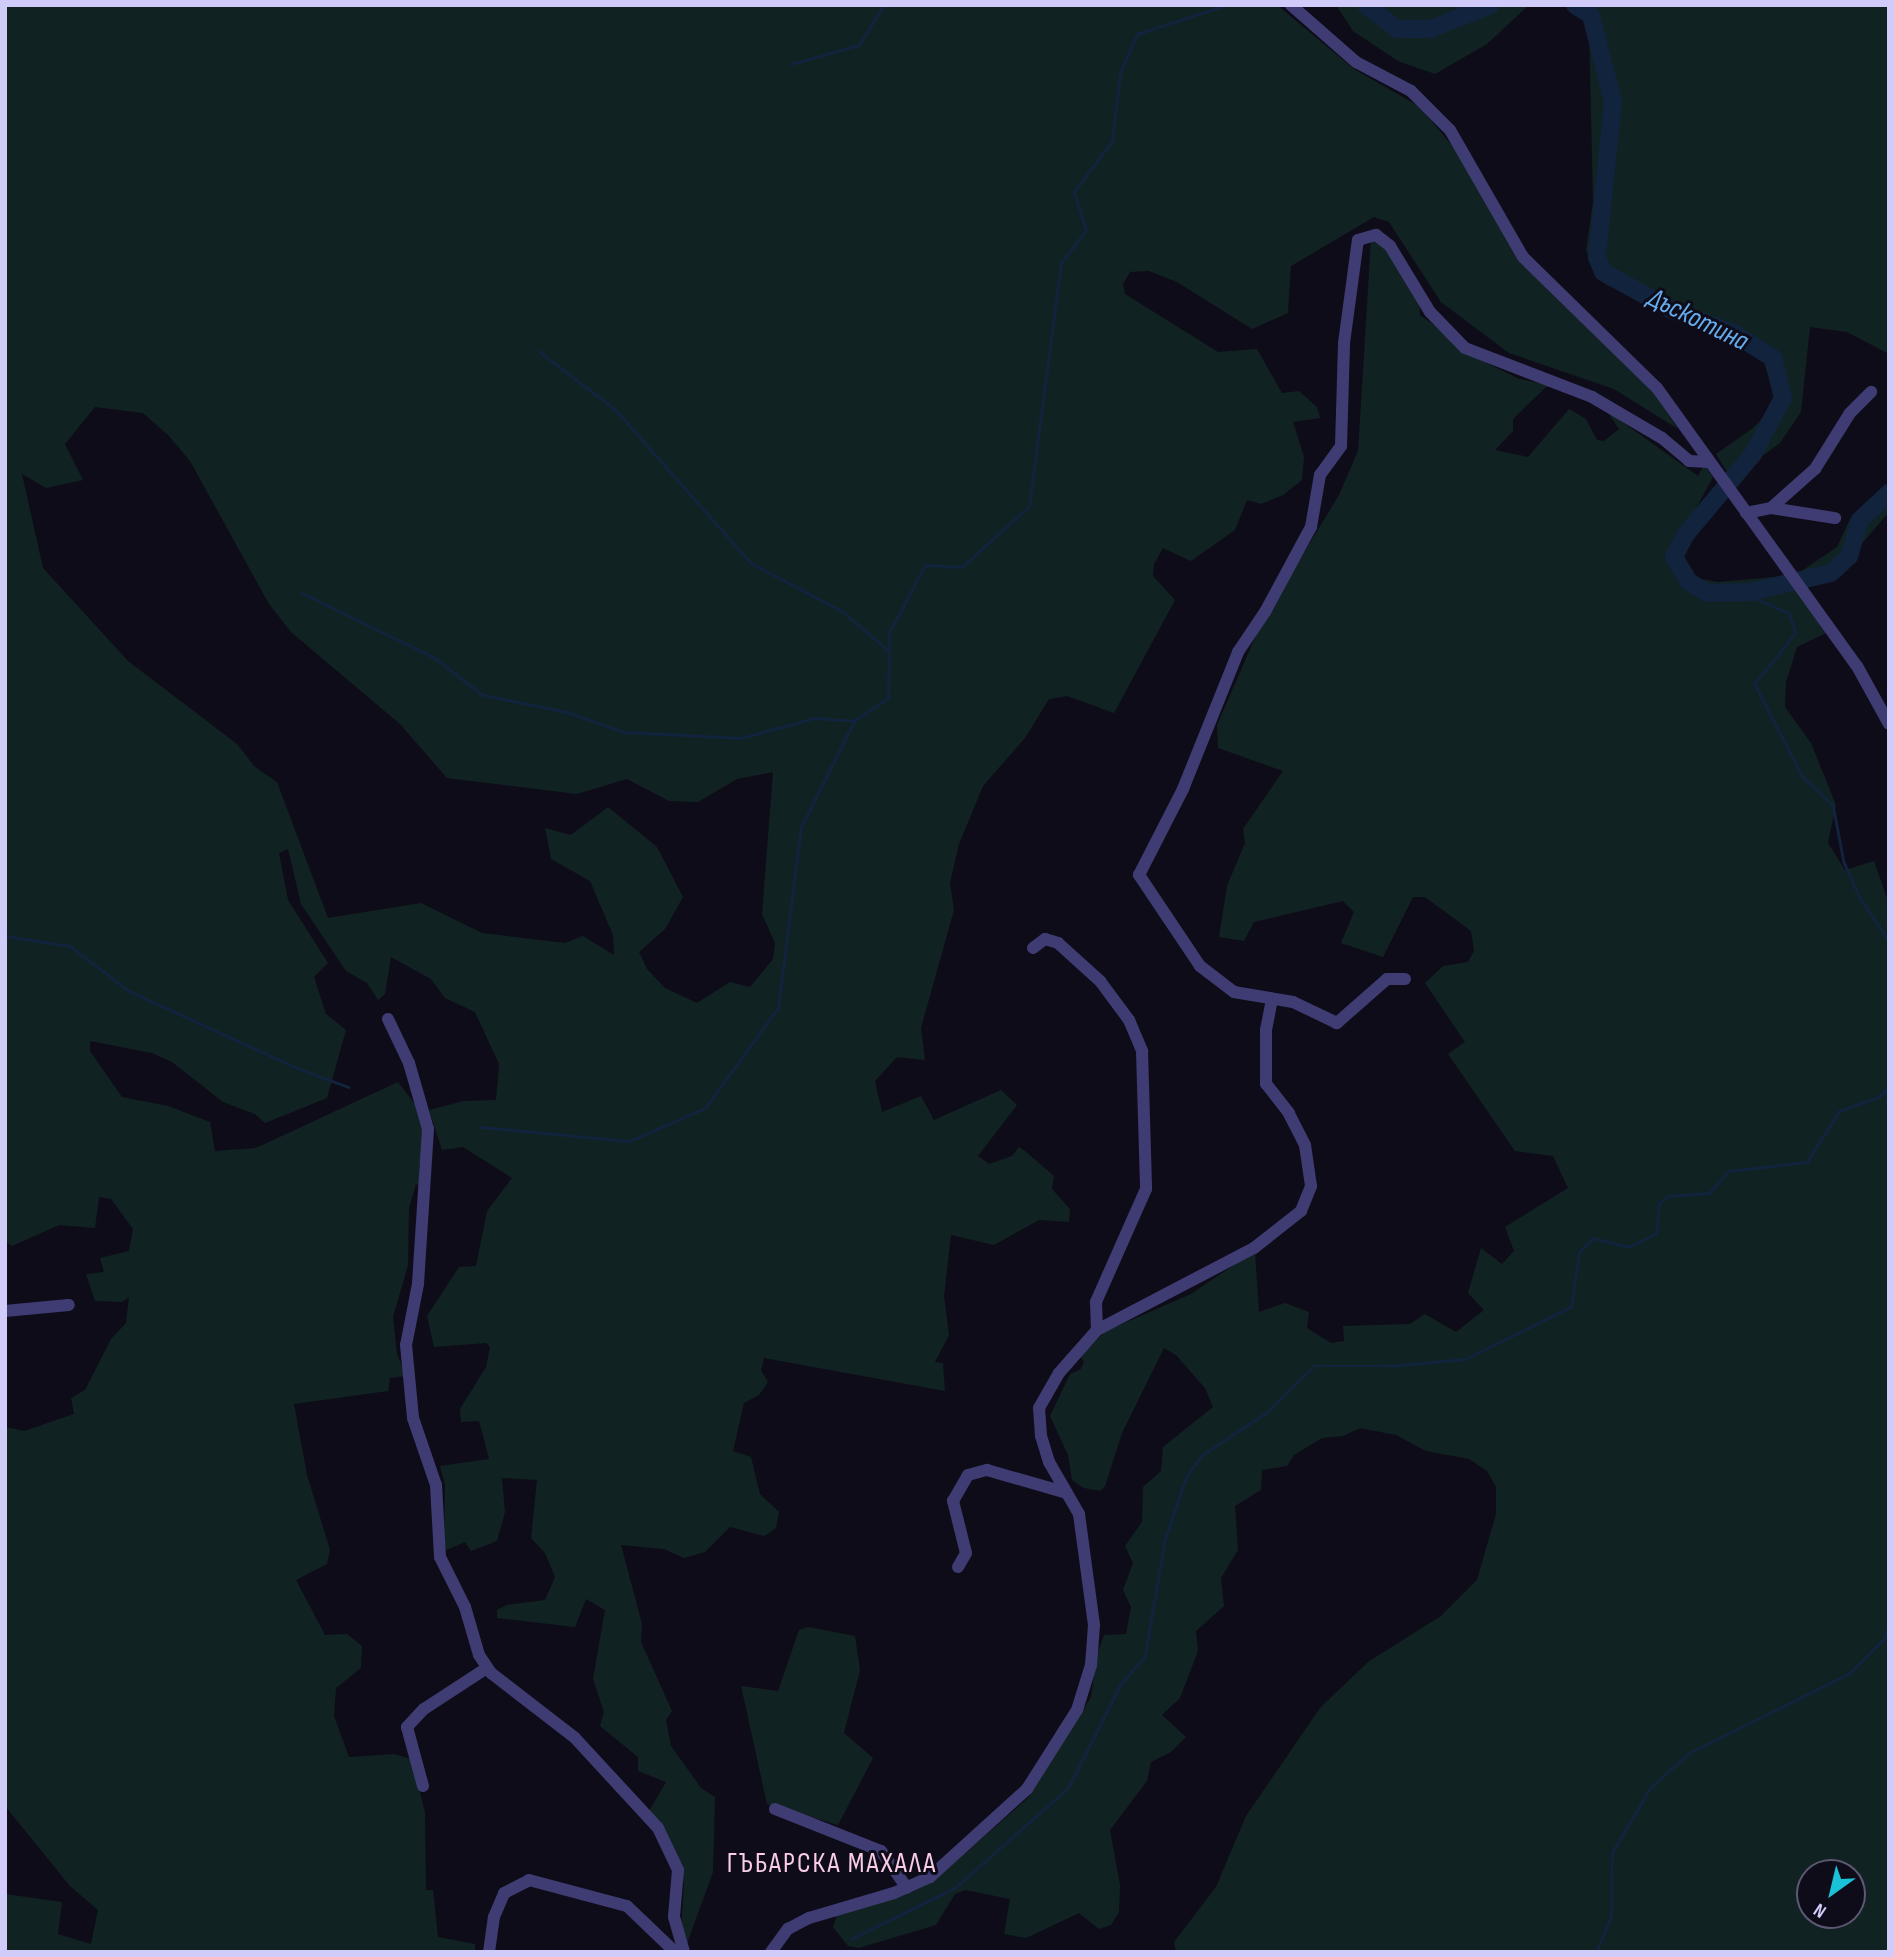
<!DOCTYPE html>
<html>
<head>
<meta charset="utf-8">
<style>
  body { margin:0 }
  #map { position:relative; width:1894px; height:1957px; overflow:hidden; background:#0f0c19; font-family:"Sofia Sans Condensed",sans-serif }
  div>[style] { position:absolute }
  .green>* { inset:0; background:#102322 }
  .stream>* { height:2.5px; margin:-1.25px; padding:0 1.25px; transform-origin:1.25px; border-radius:1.25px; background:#12233d }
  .river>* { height:18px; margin:-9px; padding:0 9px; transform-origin:9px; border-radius:9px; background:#12233d }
  .minor>* { height:12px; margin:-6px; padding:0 6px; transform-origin:6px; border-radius:6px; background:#3f3c73 }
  span { translate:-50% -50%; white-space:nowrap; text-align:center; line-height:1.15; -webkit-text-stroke:6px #0f0c19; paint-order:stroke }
  .water-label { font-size:28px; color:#64aced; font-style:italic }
  .neighbourhood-label { font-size:28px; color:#f9cde8; letter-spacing:2px }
  .frame { position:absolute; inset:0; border:7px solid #d1cbf9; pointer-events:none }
  .north { position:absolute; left:1796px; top:1859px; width:70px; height:70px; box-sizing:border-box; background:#0f0c19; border:2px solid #5d5873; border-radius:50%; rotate:214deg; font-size:19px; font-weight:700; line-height:28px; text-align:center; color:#d1cbf9 }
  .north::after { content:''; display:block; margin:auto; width:24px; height:32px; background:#19c2d7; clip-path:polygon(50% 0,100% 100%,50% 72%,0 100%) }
</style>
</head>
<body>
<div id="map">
  <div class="green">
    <i style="clip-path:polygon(evenodd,5px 5px,1277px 5px,1354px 69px,1420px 107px,1477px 176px,1519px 256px,1643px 377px,1678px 429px,1614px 389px,1509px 353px,1441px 302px,1389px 222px,1374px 217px,1291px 266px,1288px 313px,1252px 329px,1177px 282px,1149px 271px,1130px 272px,1123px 284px,1125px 294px,1218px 352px,1257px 349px,1282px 393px,1299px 391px,1317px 407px,1320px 418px,1293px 422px,1304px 457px,1302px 480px,1283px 495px,1261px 504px,1247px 500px,1235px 530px,1191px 561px,1163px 548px,1154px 564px,1153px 576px,1175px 600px,1114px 713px,1067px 696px,1049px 699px,1025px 738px,983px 786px,959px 844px,950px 883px,954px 910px,921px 1028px,925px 1060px,897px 1057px,875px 1081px,882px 1112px,921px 1096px,934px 1120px,1001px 1090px,1017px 1105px,978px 1156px,989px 1164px,1012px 1156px,1019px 1147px,1025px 1151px,1054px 1176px,1052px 1189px,1070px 1209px,1069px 1222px,1039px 1220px,994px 1245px,951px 1235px,944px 1296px,949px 1335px,935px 1362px,943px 1363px,945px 1391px,764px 1358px,761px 1370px,768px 1382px,759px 1395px,744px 1403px,733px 1451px,751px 1457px,760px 1494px,779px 1512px,776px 1528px,764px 1536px,730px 1527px,705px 1552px,684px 1558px,664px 1549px,621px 1545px,642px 1624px,641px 1642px,672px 1711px,666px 1720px,671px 1746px,701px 1788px,715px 1797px,713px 1872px,686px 1946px,681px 1931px,684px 1883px,660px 1821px,649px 1811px,666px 1782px,638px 1771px,638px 1757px,600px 1726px,604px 1712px,593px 1679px,605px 1610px,586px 1599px,575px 1627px,497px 1618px,497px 1610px,507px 1605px,545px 1600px,555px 1577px,545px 1553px,531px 1538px,537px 1480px,502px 1478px,505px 1512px,497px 1541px,471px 1551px,465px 1542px,446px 1550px,444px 1538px,445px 1485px,440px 1466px,489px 1459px,479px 1421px,461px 1422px,460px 1409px,486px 1367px,490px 1347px,486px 1343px,434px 1347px,427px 1316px,459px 1267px,476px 1266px,487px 1211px,512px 1178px,463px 1147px,442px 1150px,429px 1110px,464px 1101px,496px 1100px,499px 1064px,475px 1012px,445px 998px,431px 979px,391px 957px,385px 994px,378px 1000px,367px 983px,346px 971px,301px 904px,288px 849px,279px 853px,288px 900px,328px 963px,314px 977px,326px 1014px,346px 1030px,327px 1098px,265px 1123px,255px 1114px,223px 1102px,172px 1062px,152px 1053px,90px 1041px,90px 1051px,122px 1097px,168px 1106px,210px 1122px,215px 1151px,256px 1148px,398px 1082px,421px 1112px,428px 1135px,419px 1166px,420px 1186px,416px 1184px,409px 1208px,408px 1265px,393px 1317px,397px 1354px,406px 1376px,390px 1378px,388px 1391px,294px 1404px,307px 1475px,330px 1550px,327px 1564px,296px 1580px,325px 1635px,347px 1634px,362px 1646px,361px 1668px,336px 1688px,334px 1716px,349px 1757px,394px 1754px,411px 1759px,425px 1812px,426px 1890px,433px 1890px,438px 1937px,475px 1944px,475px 1952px,5px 1952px,5px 1894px,62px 1902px,58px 1934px,91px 1944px,98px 1910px,70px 1886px,5px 1806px,5px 1427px,24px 1431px,74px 1414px,71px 1398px,85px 1390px,111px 1339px,126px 1323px,129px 1297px,122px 1302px,95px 1301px,86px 1274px,104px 1272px,100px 1258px,129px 1251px,133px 1229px,111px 1199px,99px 1197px,95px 1228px,59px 1225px,12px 1246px,5px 1241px,5px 5px,95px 407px,143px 413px,168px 435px,190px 461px,269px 604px,291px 632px,400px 724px,447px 778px,577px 794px,627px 779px,669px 801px,698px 802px,737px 779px,773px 772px,762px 914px,775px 943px,773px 959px,750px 987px,730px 982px,697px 1003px,665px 988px,647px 969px,639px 952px,665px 929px,683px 897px,657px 847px,608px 807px,571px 835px,545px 828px,551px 859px,590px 881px,613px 935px,614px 955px,583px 936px,565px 943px,482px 933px,421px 903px,328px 918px,277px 782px,255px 767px,237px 744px,128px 661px,43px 568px,22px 474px,46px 488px,83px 480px,65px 444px,95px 407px)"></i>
    <i style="clip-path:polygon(1336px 5px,1529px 5px,1487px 44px,1435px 74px,1398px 61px,1353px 31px)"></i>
    <i style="clip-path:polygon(1574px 5px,1889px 5px,1889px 354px,1847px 332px,1810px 327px,1801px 412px,1780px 443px,1742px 471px,1729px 475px,1716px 454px,1753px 428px,1778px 402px,1759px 349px,1701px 317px,1606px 285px,1586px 251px,1593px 202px,1589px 28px)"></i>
    <i style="clip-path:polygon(evenodd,1386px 234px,1419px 288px,1420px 315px,1487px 363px,1519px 379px,1555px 386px,1546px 387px,1513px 419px,1513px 431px,1495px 450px,1528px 457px,1569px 409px,1586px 419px,1597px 440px,1604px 441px,1619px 429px,1607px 411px,1698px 476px,1704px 465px,1713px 477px,1673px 551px,1676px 565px,1701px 579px,1718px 582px,1787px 576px,1826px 633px,1797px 647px,1786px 682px,1785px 707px,1811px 743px,1836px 805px,1828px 843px,1845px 870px,1874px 861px,1889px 904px,1889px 1952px,1176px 1952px,1174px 1942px,1216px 1887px,1246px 1816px,1320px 1708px,1368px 1662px,1441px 1616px,1477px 1580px,1496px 1514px,1496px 1487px,1487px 1471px,1469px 1459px,1426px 1451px,1396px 1435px,1360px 1428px,1343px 1436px,1322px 1438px,1294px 1455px,1287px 1466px,1262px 1470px,1261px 1490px,1235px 1506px,1238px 1550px,1221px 1578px,1224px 1606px,1196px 1631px,1198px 1651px,1180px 1698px,1162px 1715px,1186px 1737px,1171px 1752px,1151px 1762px,1147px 1781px,1110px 1830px,1120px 1885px,1119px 1912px,1111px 1925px,1099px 1929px,1079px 1913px,1026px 1938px,1004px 1934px,1010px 1899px,965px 1890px,955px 1894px,936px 1925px,859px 1948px,848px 1946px,833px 1927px,837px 1915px,935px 1880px,1029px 1797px,1091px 1697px,1097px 1654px,1104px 1635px,1126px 1634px,1131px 1607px,1123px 1590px,1133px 1563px,1125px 1546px,1142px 1522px,1143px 1487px,1161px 1471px,1163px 1447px,1213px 1407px,1205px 1388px,1176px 1355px,1164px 1348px,1122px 1433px,1105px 1486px,1100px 1491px,1084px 1488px,1072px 1480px,1068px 1455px,1050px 1416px,1070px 1374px,1081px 1369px,1084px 1362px,1080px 1356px,1106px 1331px,1191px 1294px,1255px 1251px,1259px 1312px,1285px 1303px,1309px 1312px,1307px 1328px,1331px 1343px,1344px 1341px,1343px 1326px,1410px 1324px,1425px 1314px,1456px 1332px,1484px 1310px,1468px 1293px,1481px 1248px,1502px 1264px,1514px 1251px,1505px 1227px,1568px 1188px,1553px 1156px,1515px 1151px,1448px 1054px,1465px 1042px,1425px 983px,1443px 966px,1468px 962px,1474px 951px,1471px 931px,1425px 897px,1413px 897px,1383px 957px,1341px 943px,1354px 912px,1343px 901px,1254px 922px,1244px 941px,1219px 937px,1227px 886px,1245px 843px,1243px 829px,1283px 771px,1218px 748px,1217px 725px,1261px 624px,1339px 495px,1358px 451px,1371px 240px,1386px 234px,1810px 1873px,1852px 1873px,1852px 1915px,1810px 1915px,1810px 1873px)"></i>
    <i style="clip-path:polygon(1889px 484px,1889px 512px,1840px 569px,1814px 584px,1803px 570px,1837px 547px,1850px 519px)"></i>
    <i style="clip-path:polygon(808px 1627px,855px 1636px,860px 1670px,844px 1733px,873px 1758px,838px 1825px,767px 1804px,741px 1686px,778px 1691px,799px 1630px)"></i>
  </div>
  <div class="stream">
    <i style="left:791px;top:64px;width:71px;rotate:-15.6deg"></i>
    <i style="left:859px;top:45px;width:47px;rotate:-58deg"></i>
    <i style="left:539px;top:351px;width:97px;rotate:37.5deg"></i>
    <i style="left:616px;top:410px;width:204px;rotate:48.6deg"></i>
    <i style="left:751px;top:563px;width:103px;rotate:27.8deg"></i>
    <i style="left:842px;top:611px;width:62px;rotate:40.4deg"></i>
    <i style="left:1751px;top:592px;width:9px;rotate:49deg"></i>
    <i style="left:1757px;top:599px;width:35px;rotate:24deg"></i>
    <i style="left:1789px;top:613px;width:21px;rotate:71deg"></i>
    <i style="left:1796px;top:633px;width:65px;rotate:128.8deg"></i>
    <i style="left:1755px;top:684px;width:103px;rotate:62.9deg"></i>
    <i style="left:1802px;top:776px;width:42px;rotate:43.1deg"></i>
    <i style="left:1833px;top:805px;width:58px;rotate:79.1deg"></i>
    <i style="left:1844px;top:862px;width:39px;rotate:66deg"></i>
    <i style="left:1860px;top:898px;width:51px;rotate:55.4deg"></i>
    <i style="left:302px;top:593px;width:148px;rotate:26deg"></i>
    <i style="left:435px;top:658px;width:61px;rotate:37.6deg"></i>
    <i style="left:483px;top:695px;width:86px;rotate:11.4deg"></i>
    <i style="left:567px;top:712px;width:60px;rotate:19.3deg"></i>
    <i style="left:624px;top:732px;width:117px;rotate:2.9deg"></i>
    <i style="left:741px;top:738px;width:77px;rotate:-15.1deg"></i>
    <i style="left:815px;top:718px;width:39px;rotate:4deg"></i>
    <i style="left:5px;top:936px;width:66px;rotate:8.7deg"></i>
    <i style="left:70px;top:946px;width:74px;rotate:37.3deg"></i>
    <i style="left:129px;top:991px;width:185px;rotate:24.6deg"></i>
    <i style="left:297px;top:1068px;width:55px;rotate:20.1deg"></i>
    <i style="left:481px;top:1127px;width:150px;rotate:5.4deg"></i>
    <i style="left:630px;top:1141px;width:82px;rotate:-23.7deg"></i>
    <i style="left:705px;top:1108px;width:124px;rotate:-53.9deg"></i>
    <i style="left:778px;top:1008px;width:182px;rotate:-82.8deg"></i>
    <i style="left:801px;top:827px;width:119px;rotate:-63.4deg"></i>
    <i style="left:854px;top:721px;width:41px;rotate:-34.1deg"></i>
    <i style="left:888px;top:698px;width:65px;rotate:-89.1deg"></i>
    <i style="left:889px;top:633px;width:77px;rotate:-62.1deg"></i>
    <i style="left:925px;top:565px;width:37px;rotate:3deg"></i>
    <i style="left:962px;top:567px;width:91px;rotate:-42.3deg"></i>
    <i style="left:1029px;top:506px;width:245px;rotate:-82.5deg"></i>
    <i style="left:1061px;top:263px;width:41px;rotate:-52.9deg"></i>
    <i style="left:1086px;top:230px;width:40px;rotate:-108deg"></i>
    <i style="left:1074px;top:192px;width:64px;rotate:-53.3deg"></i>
    <i style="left:1112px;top:141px;width:68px;rotate:-83.3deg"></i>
    <i style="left:1120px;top:73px;width:43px;rotate:-66.4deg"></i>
    <i style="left:1137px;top:34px;width:95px;rotate:-17.9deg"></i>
    <i style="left:851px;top:1939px;width:117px;rotate:-26.3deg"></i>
    <i style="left:956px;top:1887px;width:149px;rotate:-41.5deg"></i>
    <i style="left:1068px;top:1788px;width:115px;rotate:-63.2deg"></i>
    <i style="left:1120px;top:1685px;width:38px;rotate:-49deg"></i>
    <i style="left:1145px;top:1656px;width:116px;rotate:-80.5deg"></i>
    <i style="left:1164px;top:1542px;width:69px;rotate:-71.3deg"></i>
    <i style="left:1186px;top:1477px;width:29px;rotate:-54deg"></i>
    <i style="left:1203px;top:1454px;width:75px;rotate:-33.1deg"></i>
    <i style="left:1266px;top:1413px;width:67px;rotate:-44.4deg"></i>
    <i style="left:1314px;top:1366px;width:76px"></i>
    <i style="left:1390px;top:1366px;width:75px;rotate:-5.3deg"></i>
    <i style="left:1465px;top:1359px;width:118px;rotate:-26.1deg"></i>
    <i style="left:1571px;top:1307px;width:56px;rotate:-81.7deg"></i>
    <i style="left:1579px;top:1252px;width:20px;rotate:-45deg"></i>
    <i style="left:1593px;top:1238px;width:37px;rotate:14deg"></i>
    <i style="left:1629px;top:1247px;width:30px;rotate:-27deg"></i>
    <i style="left:1656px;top:1233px;width:30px;rotate:-84deg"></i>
    <i style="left:1659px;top:1203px;width:12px;rotate:-35deg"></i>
    <i style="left:1669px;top:1196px;width:40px;rotate:-4.3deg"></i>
    <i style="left:1709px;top:1193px;width:30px;rotate:-48deg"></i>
    <i style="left:1729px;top:1171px;width:79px;rotate:-6.6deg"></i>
    <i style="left:1807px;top:1162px;width:60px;rotate:-57.9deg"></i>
    <i style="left:1839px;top:1111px;width:42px;rotate:-19.3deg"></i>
    <i style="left:1879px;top:1097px;width:14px;rotate:-45deg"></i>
    <i style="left:1596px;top:1952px;width:39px;rotate:-67deg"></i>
    <i style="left:1611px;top:1916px;width:63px;rotate:-89.1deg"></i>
    <i style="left:1612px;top:1853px;width:75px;rotate:-59.7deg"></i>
    <i style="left:1650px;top:1788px;width:52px;rotate:-41.9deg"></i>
    <i style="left:1689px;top:1753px;width:180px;rotate:-26.4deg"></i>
    <i style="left:1850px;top:1673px;width:48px;rotate:-45deg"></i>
    <i style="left:1884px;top:1639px;width:15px;rotate:-70deg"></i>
  </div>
  <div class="river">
    <i style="left:1366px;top:5px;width:39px;rotate:38deg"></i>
    <i style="left:1397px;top:29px;width:34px"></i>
    <i style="left:1431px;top:29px;width:64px;rotate:-22.1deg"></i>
    <i style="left:1575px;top:5px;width:19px;rotate:32deg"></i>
    <i style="left:1591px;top:15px;width:90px;rotate:75.8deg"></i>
    <i style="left:1613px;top:102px;width:156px;rotate:95.9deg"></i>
    <i style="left:1597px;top:257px;width:16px;rotate:68deg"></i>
    <i style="left:1603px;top:272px;width:79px;rotate:28.8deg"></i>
    <i style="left:1672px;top:310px;width:65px;rotate:20.7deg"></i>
    <i style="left:1733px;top:333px;width:47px;rotate:32deg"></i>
    <i style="left:1773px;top:358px;width:41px;rotate:76deg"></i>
    <i style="left:1783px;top:398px;width:64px;rotate:118.2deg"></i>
    <i style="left:1753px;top:454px;width:104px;rotate:129.9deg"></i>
    <i style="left:1686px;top:534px;width:26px;rotate:118deg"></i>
    <i style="left:1674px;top:557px;width:29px;rotate:59deg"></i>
    <i style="left:1689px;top:582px;width:21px;rotate:31deg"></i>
    <i style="left:1707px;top:593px;width:44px;rotate:-1.3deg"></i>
    <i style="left:1751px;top:592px;width:82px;rotate:-13.4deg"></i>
    <i style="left:1831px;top:573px;width:25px;rotate:-43deg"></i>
    <i style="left:1849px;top:556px;width:38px;rotate:-73deg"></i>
    <i style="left:1860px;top:520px;width:40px;rotate:-43deg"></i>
  </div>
  <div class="minor">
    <i style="left:1291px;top:5px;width:86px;rotate:41.2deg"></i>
    <i style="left:1356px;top:62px;width:62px;rotate:27.8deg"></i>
    <i style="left:1411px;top:91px;width:55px;rotate:45deg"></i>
    <i style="left:1450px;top:130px;width:146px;rotate:60.1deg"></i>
    <i style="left:1523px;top:257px;width:187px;rotate:44.4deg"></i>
    <i style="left:1657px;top:388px;width:342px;rotate:54.3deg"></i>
    <i style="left:1857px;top:666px;width:66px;rotate:61.1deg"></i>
    <i style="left:1771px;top:508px;width:65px;rotate:8.9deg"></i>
    <i style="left:1746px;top:513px;width:25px;rotate:-11deg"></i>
    <i style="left:1771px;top:508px;width:59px;rotate:-41.6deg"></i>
    <i style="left:1815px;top:469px;width:66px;rotate:-58deg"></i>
    <i style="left:1850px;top:413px;width:30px;rotate:-45deg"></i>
    <i style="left:1033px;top:948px;width:15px;rotate:-37deg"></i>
    <i style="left:1045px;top:939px;width:14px;rotate:17deg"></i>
    <i style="left:1058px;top:943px;width:57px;rotate:42.1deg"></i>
    <i style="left:1100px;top:981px;width:49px;rotate:53.4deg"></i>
    <i style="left:1129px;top:1020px;width:34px;rotate:67deg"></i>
    <i style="left:1142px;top:1051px;width:138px;rotate:88.3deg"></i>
    <i style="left:1146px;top:1189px;width:124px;rotate:113.9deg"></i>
    <i style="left:1096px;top:1302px;width:28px;rotate:88deg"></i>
    <i style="left:1405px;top:979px;width:18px;rotate:180deg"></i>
    <i style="left:1387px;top:979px;width:67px;rotate:138.7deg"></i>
    <i style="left:1337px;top:1023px;width:49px;rotate:-154.5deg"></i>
    <i style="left:1293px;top:1002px;width:60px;rotate:-170.4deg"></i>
    <i style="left:1234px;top:992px;width:43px;rotate:-142.6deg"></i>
    <i style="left:1200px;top:966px;width:110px;rotate:-123.8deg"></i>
    <i style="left:1139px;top:875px;width:97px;rotate:-62.9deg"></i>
    <i style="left:1183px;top:789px;width:148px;rotate:-68.1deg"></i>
    <i style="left:1238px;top:652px;width:48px;rotate:-56deg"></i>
    <i style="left:1265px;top:612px;width:97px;rotate:-61.6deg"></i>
    <i style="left:1311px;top:527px;width:53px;rotate:-80.2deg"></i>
    <i style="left:1320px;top:475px;width:36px;rotate:-54deg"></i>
    <i style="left:1341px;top:446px;width:103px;rotate:-88.3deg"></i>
    <i style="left:1344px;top:343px;width:104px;rotate:-82.3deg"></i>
    <i style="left:1358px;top:240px;width:19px;rotate:-16deg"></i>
    <i style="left:1376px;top:235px;width:18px;rotate:38deg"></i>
    <i style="left:1390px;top:246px;width:77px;rotate:58.8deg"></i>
    <i style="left:1430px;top:312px;width:50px;rotate:45.8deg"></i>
    <i style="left:1465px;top:348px;width:136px;rotate:21.1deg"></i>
    <i style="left:1592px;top:397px;width:81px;rotate:30.4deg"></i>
    <i style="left:1662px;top:438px;width:35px;rotate:40deg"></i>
    <i style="left:1689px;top:461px;width:20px;rotate:3deg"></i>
    <i style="left:388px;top:1019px;width:49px;rotate:64.5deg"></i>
    <i style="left:409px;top:1063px;width:69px;rotate:73.9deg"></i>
    <i style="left:428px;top:1129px;width:155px;rotate:93.7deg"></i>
    <i style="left:418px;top:1284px;width:62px;rotate:101.1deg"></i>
    <i style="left:406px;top:1345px;width:73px;rotate:84.5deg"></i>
    <i style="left:413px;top:1418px;width:71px;rotate:71.1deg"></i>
    <i style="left:436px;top:1485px;width:72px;rotate:86.8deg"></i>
    <i style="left:440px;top:1557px;width:56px;rotate:63.4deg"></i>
    <i style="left:465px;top:1607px;width:50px;rotate:73.7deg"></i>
    <i style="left:479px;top:1655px;width:22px;rotate:56deg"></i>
    <i style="left:491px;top:1673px;width:106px;rotate:37.7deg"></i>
    <i style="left:575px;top:1738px;width:122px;rotate:47.3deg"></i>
    <i style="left:658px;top:1828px;width:47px;rotate:64.5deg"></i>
    <i style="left:678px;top:1870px;width:47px;rotate:94.9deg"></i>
    <i style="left:674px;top:1917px;width:36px;rotate:74deg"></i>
    <i style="left:5px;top:1311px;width:64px;rotate:-5.4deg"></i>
    <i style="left:958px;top:1567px;width:16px;rotate:-60deg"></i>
    <i style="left:966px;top:1553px;width:54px;rotate:-104deg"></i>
    <i style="left:953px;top:1501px;width:30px;rotate:-60deg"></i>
    <i style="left:968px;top:1475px;width:20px;rotate:-15deg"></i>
    <i style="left:987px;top:1470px;width:83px;rotate:16deg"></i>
    <i style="left:423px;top:1786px;width:61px;rotate:-105.2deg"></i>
    <i style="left:407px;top:1727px;width:25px;rotate:-47deg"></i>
    <i style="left:424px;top:1709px;width:75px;rotate:-33.1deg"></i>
    <i style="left:775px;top:1809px;width:114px;rotate:21.6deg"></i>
    <i style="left:881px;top:1851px;width:45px;rotate:54.9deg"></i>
    <i style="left:489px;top:1952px;width:35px;rotate:-82deg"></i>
    <i style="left:494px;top:1917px;width:26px;rotate:-67deg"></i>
    <i style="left:504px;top:1893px;width:28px;rotate:-27deg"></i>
    <i style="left:529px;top:1880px;width:101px;rotate:14.9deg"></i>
    <i style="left:627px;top:1906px;width:66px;rotate:43.8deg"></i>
    <i style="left:771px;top:1952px;width:29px;rotate:-54deg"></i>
    <i style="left:788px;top:1929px;width:24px;rotate:-28deg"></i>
    <i style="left:809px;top:1918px;width:89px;rotate:-16.4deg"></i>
    <i style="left:894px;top:1893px;width:39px;rotate:-24deg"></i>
    <i style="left:930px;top:1877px;width:131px;rotate:-42.2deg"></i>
    <i style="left:1027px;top:1789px;width:93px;rotate:-57.7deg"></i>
    <i style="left:1077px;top:1710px;width:47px;rotate:-72.7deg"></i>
    <i style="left:1091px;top:1665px;width:40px;rotate:-85.7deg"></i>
    <i style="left:1094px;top:1625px;width:112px;rotate:-97.7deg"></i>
    <i style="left:1079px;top:1514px;width:60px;rotate:-120deg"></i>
    <i style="left:1049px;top:1462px;width:27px;rotate:-107deg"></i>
    <i style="left:1041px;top:1436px;width:28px;rotate:-94deg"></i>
    <i style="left:1039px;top:1408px;width:40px;rotate:-60.3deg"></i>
    <i style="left:1059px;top:1373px;width:57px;rotate:-48.5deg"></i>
    <i style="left:1097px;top:1330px;width:177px;rotate:-27.6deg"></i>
    <i style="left:1254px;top:1248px;width:60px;rotate:-38.2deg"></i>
    <i style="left:1301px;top:1211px;width:27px;rotate:-68deg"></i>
    <i style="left:1311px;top:1186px;width:41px;rotate:-98.3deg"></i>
    <i style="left:1305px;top:1145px;width:36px;rotate:-117deg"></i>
    <i style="left:1289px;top:1113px;width:37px;rotate:-128deg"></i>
    <i style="left:1266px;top:1084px;width:54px;rotate:-90deg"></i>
    <i style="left:1266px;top:1030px;width:32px;rotate:-79deg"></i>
  </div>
  <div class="water-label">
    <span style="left:1698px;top:320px;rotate:26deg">Дъскотина</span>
  </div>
  <div class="neighbourhood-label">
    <span style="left:832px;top:1864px">ГЪБАРСКА МАХАЛА</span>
  </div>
  <div class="frame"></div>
  <div class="north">N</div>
</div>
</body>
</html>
